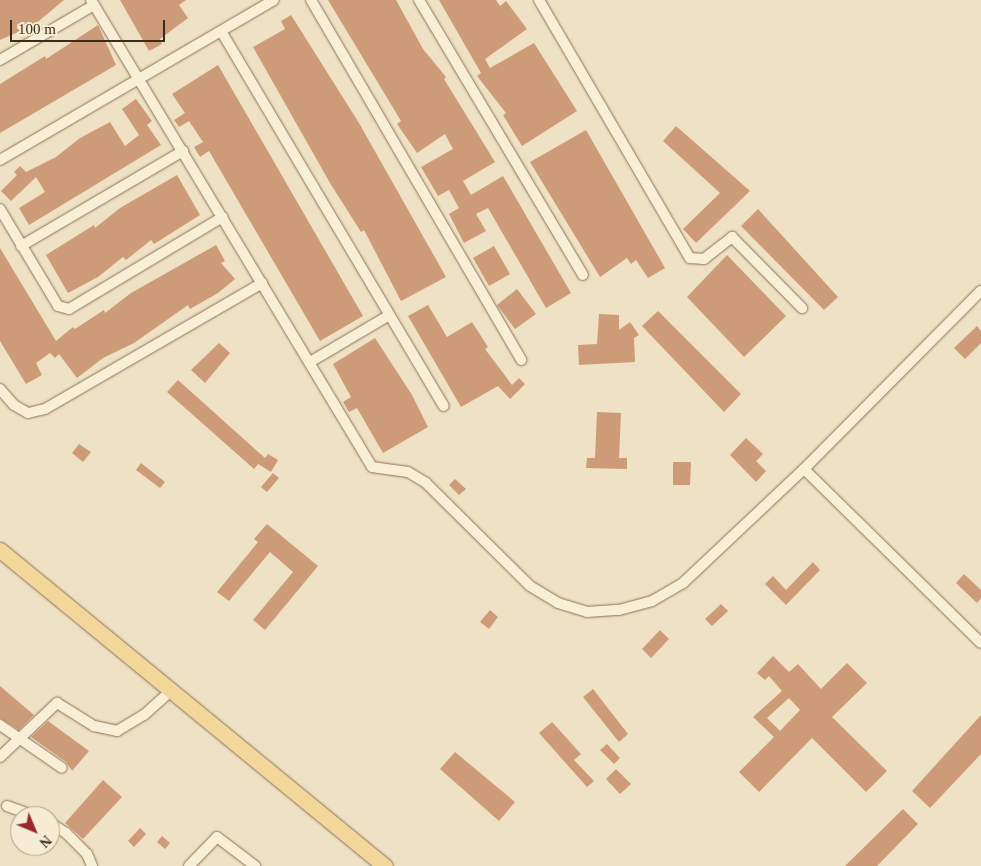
<!DOCTYPE html>
<html>
<head>
<meta charset="utf-8">
<style>
  body { margin:0 }
  #map { position:relative; width:981px; height:866px; overflow:hidden; background:#efe1c3; font-family:"Times New Roman",serif }
  div>[style] { position:absolute }
  .building>* { inset:0; background:#cd9b78 }
  .roads { filter:drop-shadow(0 0 1px #897259) drop-shadow(0 0 1px #897259) }
  .street>* { height:10px; margin:-5px; padding:0 5px; transform-origin:5px; border-radius:5px; background:#f9eed6 }
  .primary>* { height:15px; margin:-7.5px; padding:0 7.5px; transform-origin:7.5px; border-radius:7.5px; background:#f2d69a }
  span { translate:-50% -50%; white-space:nowrap; text-align:center; line-height:1.15; -webkit-text-stroke:4px #f6ebd3; paint-order:stroke }
  .north { position:absolute; left:10px; top:806px; width:50px; height:50px; box-sizing:border-box; background:#f6ebd3; border:1px solid #aa9e8b; border-radius:50%; rotate:135deg; font-size:14px; font-weight:700; line-height:20px; text-align:center; color:#392b1e }
  .north::after { content:''; display:block; margin:auto; width:18px; height:22px; background:#99292a; clip-path:polygon(50% 0,100% 100%,50% 72%,0 100%) }
  .scale { position:absolute; left:10px; top:20px; width:155px; height:22px; box-sizing:border-box; border:2px solid #392b1e; border-top:0; padding-left:6px; font-size:15px; line-height:18px; white-space:nowrap; color:#392b1e; -webkit-text-stroke:4px #f6ebd3; paint-order:stroke }
</style>
</head>
<body>
<div id="map">
  <div class="building">
    <i style="clip-path:polygon(0 0,64px 0,34px 25px,0 40px)"></i>
    <i style="clip-path:polygon(120px 0,186px 0,179px 5px,188px 18px,160px 39px,162px 44px,149px 51px)"></i>
    <i style="clip-path:polygon(328px 0,396px 0,423px 49px,446px 77px,444px 79px,495px 162px,463px 181px,471px 195px,503px 176px,571px 293px,546px 308px,488px 208px,476px 214px,486px 231px,464px 243px,449px 214px,459px 208px,449px 190px,438px 196px,421px 167px,453px 149px,445px 134px,417px 153px,397px 124px,401px 121px)"></i>
    <i style="clip-path:polygon(439px 0,496px 0,500px 6px,506px 1px,527px 29px,485px 59px,490px 68px,534px 43px,577px 111px,522px 146px,503px 115px,506px 113px,477px 76px,481px 73px)"></i>
    <i style="clip-path:polygon(291px 15px,359px 123px,446px 277px,401px 301px,364px 230px,361px 232px,330px 183px,253px 47px,285px 29px,281px 21px)"></i>
    <i style="clip-path:polygon(98px 25px,116px 65px,0 133px,0 84px,45px 56px,46px 59px)"></i>
    <i style="clip-path:polygon(218px 65px,363px 316px,320px 341px,209px 151px,200px 157px,194px 147px,203px 142px,189px 121px,179px 127px,174px 120px,185px 113px,172px 94px)"></i>
    <i style="clip-path:polygon(136px 99px,152px 121px,147px 125px,161px 145px,29px 225px,19px 208px,45px 192px,36px 177px,11px 201px,1px 191px,17px 175px,14px 172px,20px 166px,26px 172px,56px 157px,80px 138px,110px 122px,125px 146px,139px 135px,122px 109px)"></i>
    <i style="clip-path:polygon(676px 126px,750px 191px,696px 243px,683px 229px,720px 193px,663px 141px)"></i>
    <i style="clip-path:polygon(586px 130px,665px 268px,648px 278px,636px 260px,631px 264px,627px 258px,600px 277px,530px 162px)"></i>
    <i style="clip-path:polygon(177px 175px,200px 215px,154px 244px,151px 240px,126px 260px,123px 257px,98px 277px,68px 293px,46px 255px,94px 225px,95px 228px,120px 208px)"></i>
    <i style="clip-path:polygon(758px 209px,838px 297px,824px 310px,741px 226px)"></i>
    <i style="clip-path:polygon(216px 245px,225px 261px,221px 263px,235px 279px,218px 293px,190px 309px,188px 305px,134px 343px,103px 358px,77px 378px,59px 354px,55px 358px,50px 353px,36px 363px,42px 375px,26px 384px,0 341px,0 248px,56px 341px,73px 327px,75px 329px,104px 310px,105px 313px,131px 293px)"></i>
    <i style="clip-path:polygon(494px 246px,510px 274px,489px 286px,473px 258px)"></i>
    <i style="clip-path:polygon(727px 255px,786px 316px,744px 357px,687px 297px)"></i>
    <i style="clip-path:polygon(517px 289px,536px 314px,515px 329px,497px 305px)"></i>
    <i style="clip-path:polygon(428px 305px,447px 337px,472px 322px,488px 347px,485px 349px,512px 385px,519px 378px,525px 384px,510px 399px,498px 386px,461px 407px,408px 316px)"></i>
    <i style="clip-path:polygon(658px 311px,741px 394px,724px 412px,642px 326px)"></i>
    <i style="clip-path:polygon(599px 314px,619px 315px,619px 330px,630px 322px,639px 335px,634px 338px,635px 362px,579px 365px,578px 345px,597px 344px)"></i>
    <i style="clip-path:polygon(977px 326px,981px 331px,981px 343px,965px 359px,954px 348px)"></i>
    <i style="clip-path:polygon(375px 338px,412px 395px,428px 427px,383px 453px,357px 408px,349px 412px,343px 402px,351px 397px,333px 364px)"></i>
    <i style="clip-path:polygon(219px 343px,230px 353px,205px 383px,191px 370px)"></i>
    <i style="clip-path:polygon(178px 380px,265px 458px,268px 454px,278px 460px,271px 472px,258px 464px,254px 469px,167px 392px)"></i>
    <i style="clip-path:polygon(597px 412px,621px 413px,619px 458px,627px 458px,627px 469px,586px 468px,587px 458px,595px 458px)"></i>
    <i style="clip-path:polygon(746px 438px,763px 454px,756px 461px,766px 471px,756px 482px,730px 455px)"></i>
    <i style="clip-path:polygon(79px 444px,91px 452px,83px 462px,72px 453px)"></i>
    <i style="clip-path:polygon(673px 462px,691px 462px,690px 485px,673px 485px)"></i>
    <i style="clip-path:polygon(141px 463px,165px 482px,160px 488px,136px 470px)"></i>
    <i style="clip-path:polygon(273px 473px,279px 478px,267px 492px,261px 487px)"></i>
    <i style="clip-path:polygon(455px 479px,466px 489px,459px 495px,449px 485px)"></i>
    <i style="clip-path:polygon(267px 524px,318px 566px,265px 630px,253px 620px,293px 572px,270px 552px,229px 601px,217px 592px,258px 542px,254px 539px)"></i>
    <i style="clip-path:polygon(813px 562px,820px 570px,786px 605px,765px 584px,773px 576px,786px 590px)"></i>
    <i style="clip-path:polygon(964px 574px,981px 590px,981px 598px,977px 603px,956px 583px)"></i>
    <i style="clip-path:polygon(721px 604px,728px 611px,712px 626px,705px 619px)"></i>
    <i style="clip-path:polygon(490px 610px,498px 617px,489px 629px,480px 622px)"></i>
    <i style="clip-path:polygon(660px 630px,669px 639px,651px 658px,642px 649px)"></i>
    <i style="clip-path:polygon(evenodd,773px 656px,789px 672px,798px 664px,821px 689px,847px 663px,867px 683px,832px 717px,887px 771px,866px 792px,812px 738px,759px 792px,739px 772px,774px 737px,753px 717px,782px 691px,769px 676px,765px 680px,757px 673px,773px 656px,789px 698px,800px 710px,780px 731px,767px 718px,789px 698px)"></i>
    <i style="clip-path:polygon(0 686px,34px 715px,19px 730px,0 718px)"></i>
    <i style="clip-path:polygon(593px 689px,628px 734px,619px 742px,583px 697px)"></i>
    <i style="clip-path:polygon(981px 715px,981px 754px,930px 808px,912px 791px)"></i>
    <i style="clip-path:polygon(48px 721px,89px 751px,72px 771px,66px 762px,31px 737px)"></i>
    <i style="clip-path:polygon(552px 722px,581px 754px,574px 760px,594px 781px,587px 787px,539px 733px)"></i>
    <i style="clip-path:polygon(607px 744px,620px 758px,614px 764px,600px 750px)"></i>
    <i style="clip-path:polygon(455px 752px,515px 802px,499px 821px,440px 769px)"></i>
    <i style="clip-path:polygon(616px 769px,631px 784px,620px 794px,606px 779px)"></i>
    <i style="clip-path:polygon(103px 780px,122px 797px,83px 839px,65px 823px)"></i>
    <i style="clip-path:polygon(903px 809px,918px 824px,877px 866px,845px 866px)"></i>
    <i style="clip-path:polygon(140px 828px,146px 834px,134px 847px,128px 841px)"></i>
    <i style="clip-path:polygon(162px 836px,170px 843px,165px 849px,157px 842px)"></i>
  </div>
  <div class="roads">
    <div class="street">
      <i style="left:91px;top:0;width:545px;rotate:58.96deg"></i>
      <i style="left:372px;top:467px;width:36px;rotate:8deg"></i>
      <i style="left:408px;top:472px;width:21px;rotate:31deg"></i>
      <i style="left:426px;top:483px;width:146px;rotate:44.7deg"></i>
      <i style="left:530px;top:586px;width:33px;rotate:31deg"></i>
      <i style="left:558px;top:603px;width:30px;rotate:17deg"></i>
      <i style="left:587px;top:612px;width:32px;rotate:-4deg"></i>
      <i style="left:619px;top:610px;width:34px;rotate:-15deg"></i>
      <i style="left:652px;top:601px;width:36px;rotate:-30deg"></i>
      <i style="left:683px;top:583px;width:166px;rotate:-43.3deg"></i>
      <i style="left:804px;top:469px;width:251px;rotate:-45.2deg"></i>
      <i style="left:311px;top:0;width:417px;rotate:59.7deg"></i>
      <i style="left:419px;top:0;width:320px;rotate:59.2deg"></i>
      <i style="left:539px;top:0;width:299px;rotate:59.7deg"></i>
      <i style="left:690px;top:258px;width:14px;rotate:4deg"></i>
      <i style="left:704px;top:259px;width:36px;rotate:-38deg"></i>
      <i style="left:732px;top:237px;width:100px;rotate:45.4deg"></i>
      <i style="left:221px;top:31px;width:436px;rotate:59.3deg"></i>
      <i style="left:0;top:60px;width:109px;rotate:-30.3deg"></i>
      <i style="left:0;top:160px;width:317px;rotate:-30.3deg"></i>
      <i style="left:0;top:209px;width:113px;rotate:59.1deg"></i>
      <i style="left:58px;top:306px;width:11px;rotate:15deg"></i>
      <i style="left:69px;top:309px;width:179px;rotate:-30.9deg"></i>
      <i style="left:21px;top:246px;width:188px;rotate:-30.4deg"></i>
      <i style="left:310px;top:362px;width:91px;rotate:-30.5deg"></i>
      <i style="left:0;top:389px;width:21px;rotate:49deg"></i>
      <i style="left:14px;top:405px;width:16px;rotate:30deg"></i>
      <i style="left:28px;top:413px;width:17px;rotate:-13deg"></i>
      <i style="left:45px;top:409px;width:251px;rotate:-30.1deg"></i>
      <i style="left:804px;top:469px;width:248px;rotate:44.5deg"></i>
      <i style="left:0;top:725px;width:75px;rotate:34.7deg"></i>
      <i style="left:0;top:757px;width:79px;rotate:-43.5deg"></i>
      <i style="left:57px;top:703px;width:44px;rotate:31.9deg"></i>
      <i style="left:94px;top:726px;width:24px;rotate:12deg"></i>
      <i style="left:117px;top:731px;width:31px;rotate:-31deg"></i>
      <i style="left:144px;top:715px;width:36px;rotate:-42deg"></i>
      <i style="left:7px;top:806px;width:30px;rotate:20deg"></i>
      <i style="left:50px;top:823px;width:19px;rotate:32deg"></i>
      <i style="left:66px;top:833px;width:30px;rotate:45deg"></i>
      <i style="left:87px;top:854px;width:13px;rotate:67deg"></i>
      <i style="left:189px;top:866px;width:40px;rotate:-46deg"></i>
      <i style="left:217px;top:837px;width:48px;rotate:37.3deg"></i>
    </div>
    <div class="primary">
      <i style="left:0;top:550px;width:498px;rotate:39.4deg"></i>
    </div>
  </div>
  <div class="north">N</div>
  <div class="scale">100 m</div>
</div>
</body>
</html>
